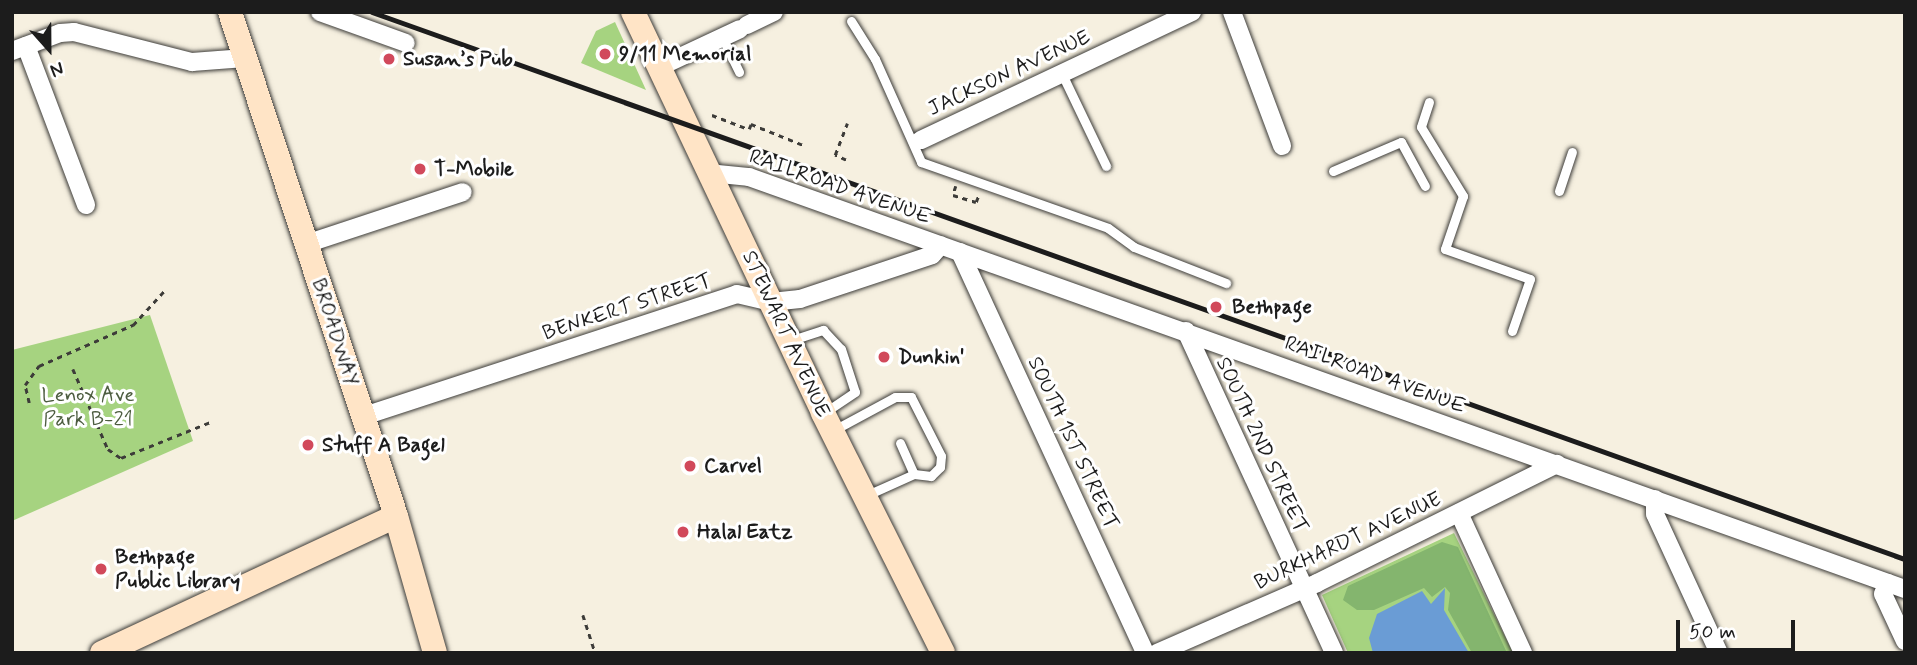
<!DOCTYPE html>
<html>
<head>
<meta charset="utf-8">
<style>
  body { margin:0 }
  #map { position:relative; width:1917px; height:665px; overflow:hidden; background:#f6f0e0; font-family:Mynerve,sans-serif }
  div>[style] { position:absolute }
  .green>* { inset:0; background:#a6d380 }
  .forest>* { inset:0; background:#84b56e }
  .water>* { inset:0; background:#6a9cd5 }
  .path>* { height:2.5px; margin-top:-1.25px; transform-origin:0; background:repeating-linear-gradient(90deg,#3d3c39 0 5px,transparent 0 10px) }
  .roads { filter:drop-shadow(0 0 2px #3d3c39) drop-shadow(0 0 2px #3d3c39) }
  .service>* { height:9px; margin:-4.5px; padding:0 4.5px; transform-origin:4.5px; border-radius:4.5px; background:#fff }
  .minor>* { height:18px; margin:-9px; padding:0 9px; transform-origin:9px; border-radius:9px; background:#fff }
  .secondary>* { height:24px; margin:-12px; padding:0 12px; transform-origin:12px; border-radius:12px; background:#ffe4c6 }
  .rail>* { height:4.5px; margin:-2.25px; padding:0 2.25px; transform-origin:2.25px; border-radius:2.25px; background:#1c1c1c }
  .dots>* { width:19px; height:19px; translate:-50% -50%; box-sizing:border-box; border:4px solid #fff; border-radius:50% }
  span { translate:-50% -50%; white-space:nowrap; text-align:center; line-height:1.15; -webkit-text-stroke:6px #fff; paint-order:stroke }
  .poi-label { font-size:21px; color:#1c1c1c; font-weight:700 }
  .left { translate:0 -50%; text-align:left }
  .street-label { font-size:21px; color:#1c1c1c }
  .park-label { font-size:21px; color:#4c5c3f }
  .frame { position:absolute; inset:0; border:14px solid #1c1c1c; pointer-events:none }
  .north { position:absolute; left:14px; top:14px; width:70px; height:70px; -webkit-text-stroke:5px #fff; paint-order:stroke; rotate:159deg; font-size:19px; font-weight:700; line-height:28px; text-align:center; color:#1c1c1c }
  .north::after { content:''; display:block; margin:auto; width:24px; height:32px; background:#1c1c1c; clip-path:polygon(50% 0,100% 100%,50% 72%,0 100%) }
  .scale { position:absolute; left:1676px; top:620px; width:119px; height:32px; box-sizing:border-box; border:4px solid #1c1c1c; border-top:0; padding-left:9px; font-size:21px; line-height:24px; white-space:nowrap; color:#1c1c1c; -webkit-text-stroke:5px #fff; paint-order:stroke }
</style>
</head>
<body>
<div id="map">
  <div class="green">
    <i style="clip-path:polygon(615px 22px,646px 90px,581px 63px,596px 31px)"></i>
    <i style="clip-path:polygon(150px 315px,193px 441px,12px 521px,12px 350px)"></i>
    <i style="clip-path:polygon(1454px 533px,1513px 653px,1348px 653px,1322px 595px)"></i>
  </div>
  <div class="forest">
    <i style="clip-path:polygon(1442px 542px,1458px 547px,1507px 653px,1472px 653px,1448px 610px,1450px 593px,1445px 587px,1432px 597px,1424px 588px,1374px 610px,1357px 610px,1343px 600px,1348px 586px)"></i>
  </div>
  <div class="water">
    <i style="clip-path:polygon(1445px 588px,1444px 610px,1469px 653px,1373px 653px,1369px 638px,1377px 614px,1422px 591px,1431px 604px)"></i>
  </div>
  <div class="path">
    <i style="left:712px;top:115px;width:40px;rotate:21deg"></i>
    <i style="left:749px;top:129px;width:5px;rotate:-68deg"></i>
    <i style="left:751px;top:124px;width:56px;rotate:22deg"></i>
    <i style="left:759px;top:157px;width:7px;rotate:16deg"></i>
    <i style="left:846px;top:160px;width:12px;rotate:-156deg"></i>
    <i style="left:835px;top:155px;width:34px;rotate:-69deg"></i>
    <i style="left:956px;top:186px;width:9px;rotate:108deg"></i>
    <i style="left:953px;top:195px;width:24px;rotate:17deg"></i>
    <i style="left:976px;top:202px;width:9px;rotate:-69deg"></i>
    <i style="left:73px;top:369px;width:87px;rotate:66.4deg"></i>
    <i style="left:108px;top:449px;width:16px;rotate:35deg"></i>
    <i style="left:121px;top:458px;width:96px;rotate:-22deg"></i>
    <i style="left:29px;top:403px;width:18px;rotate:-103deg"></i>
    <i style="left:25px;top:385px;width:24px;rotate:-54deg"></i>
    <i style="left:39px;top:366px;width:103px;rotate:-23.6deg"></i>
    <i style="left:133px;top:325px;width:46px;rotate:-47.6deg"></i>
    <i style="left:583px;top:615px;width:40px;rotate:72deg"></i>
  </div>
  <div class="roads">
    <div class="service">
      <i style="left:851px;top:21px;width:45px;rotate:57.7deg"></i>
      <i style="left:875px;top:59px;width:113px;rotate:65.9deg"></i>
      <i style="left:921px;top:162px;width:198px;rotate:19.4deg"></i>
      <i style="left:1108px;top:228px;width:32px;rotate:36deg"></i>
      <i style="left:1134px;top:247px;width:99px;rotate:21.4deg"></i>
      <i style="left:722px;top:37px;width:39px;rotate:64deg"></i>
      <i style="left:1062px;top:74px;width:102px;rotate:64.4deg"></i>
      <i style="left:1429px;top:102px;width:26px;rotate:108deg"></i>
      <i style="left:1421px;top:127px;width:81px;rotate:58.7deg"></i>
      <i style="left:1463px;top:196px;width:56px;rotate:108.8deg"></i>
      <i style="left:1445px;top:249px;width:90px;rotate:19.4deg"></i>
      <i style="left:1530px;top:279px;width:55px;rotate:109.1deg"></i>
      <i style="left:1333px;top:171px;width:74px;rotate:-23.1deg"></i>
      <i style="left:1401px;top:142px;width:50px;rotate:61.4deg"></i>
      <i style="left:1559px;top:191px;width:41px;rotate:-71.6deg"></i>
      <i style="left:792px;top:340px;width:33px;rotate:-18deg"></i>
      <i style="left:823px;top:330px;width:26px;rotate:47deg"></i>
      <i style="left:841px;top:349px;width:45px;rotate:72deg"></i>
      <i style="left:855px;top:392px;width:36px;rotate:146deg"></i>
      <i style="left:834px;top:430px;width:69px;rotate:-28.4deg"></i>
      <i style="left:895px;top:397px;width:16px"></i>
      <i style="left:911px;top:397px;width:66px;rotate:63deg"></i>
      <i style="left:941px;top:456px;width:11px;rotate:95deg"></i>
      <i style="left:940px;top:467px;width:13px;rotate:135deg"></i>
      <i style="left:931px;top:476px;width:17px;rotate:-173deg"></i>
      <i style="left:914px;top:474px;width:51px;rotate:155.9deg"></i>
      <i style="left:900px;top:443px;width:34px;rotate:66deg"></i>
    </div>
    <div class="minor">
      <i style="left:320px;top:12px;width:91px;rotate:19.8deg"></i>
      <i style="left:1232px;top:12px;width:143px;rotate:69.5deg"></i>
      <i style="left:747px;top:25px;width:30px;rotate:-26deg"></i>
      <i style="left:26px;top:46px;width:170px;rotate:69.3deg"></i>
      <i style="left:12px;top:51px;width:51px;rotate:-20.6deg"></i>
      <i style="left:60px;top:33px;width:14px;rotate:-4deg"></i>
      <i style="left:74px;top:32px;width:122px;rotate:14.3deg"></i>
      <i style="left:192px;top:62px;width:53px;rotate:-4.3deg"></i>
      <i style="left:659px;top:67px;width:89px;rotate:-25.1deg"></i>
      <i style="left:921px;top:140px;width:300px;rotate:-25.3deg"></i>
      <i style="left:709px;top:173px;width:40px;rotate:5.7deg"></i>
      <i style="left:749px;top:177px;width:1227px;rotate:19.62deg"></i>
      <i style="left:306px;top:244px;width:165px;rotate:-18.3deg"></i>
      <i style="left:960px;top:252px;width:442px;rotate:65.2deg"></i>
      <i style="left:1186px;top:331px;width:354px;rotate:65.3deg"></i>
      <i style="left:364px;top:416px;width:392px;rotate:-18.1deg"></i>
      <i style="left:737px;top:294px;width:35px;rotate:13deg"></i>
      <i style="left:771px;top:302px;width:29px;rotate:-6deg"></i>
      <i style="left:800px;top:299px;width:139px;rotate:-18.4deg"></i>
      <i style="left:932px;top:255px;width:13px;rotate:-48deg"></i>
      <i style="left:1655px;top:499px;width:15px;rotate:90deg"></i>
      <i style="left:1655px;top:514px;width:153px;rotate:65.3deg"></i>
      <i style="left:1459px;top:513px;width:154px;rotate:65.4deg"></i>
      <i style="left:1888px;top:583px;width:12px;rotate:114deg"></i>
      <i style="left:1883px;top:594px;width:52px;rotate:64.9deg"></i>
      <i style="left:1157px;top:653px;width:175px;rotate:-23.6deg"></i>
      <i style="left:1317px;top:583px;width:268px;rotate:-26.4deg"></i>
    </div>
    <div class="secondary">
      <i style="left:230px;top:12px;width:531px;rotate:71.77deg"></i>
      <i style="left:396px;top:516px;width:142px;rotate:74.1deg"></i>
      <i style="left:633px;top:12px;width:444px;rotate:64.6deg"></i>
      <i style="left:823px;top:413px;width:268px;rotate:63.4deg"></i>
      <i style="left:102px;top:653px;width:324px;rotate:-25deg"></i>
    </div>
  </div>
  <div class="rail">
    <i style="left:372px;top:12px;width:1628px;rotate:19.64deg"></i>
  </div>
  <div class="dots">
    <i style="left:605px;top:54px;background:#d1495b"></i>
    <i style="left:389px;top:59px;background:#d1495b"></i>
    <i style="left:420px;top:169px;background:#d1495b"></i>
    <i style="left:1216px;top:307px;background:#d1495b"></i>
    <i style="left:884px;top:357px;background:#d1495b"></i>
    <i style="left:308px;top:445px;background:#d1495b"></i>
    <i style="left:690px;top:466px;background:#d1495b"></i>
    <i style="left:683px;top:532px;background:#d1495b"></i>
    <i style="left:101px;top:569px;background:#d1495b"></i>
  </div>
  <div class="poi-label">
    <span class="left" style="left:619px;top:54px">9/11 Memorial</span>
    <span class="left" style="left:403px;top:59px">Susan’s Pub</span>
    <span class="left" style="left:434px;top:169px">T-Mobile</span>
    <span class="left" style="left:1232px;top:307px">Bethpage</span>
    <span class="left" style="left:898px;top:357px">Dunkin'</span>
    <span class="left" style="left:322px;top:445px">Stuff A Bagel</span>
    <span class="left" style="left:704px;top:466px">Carvel</span>
    <span class="left" style="left:697px;top:532px">Halal Eatz</span>
    <span class="left" style="left:115px;top:569px">Bethpage<br>Public Library</span>
  </div>
  <div class="street-label">
    <span style="left:1009px;top:73px;rotate:-25deg">JACKSON AVENUE</span>
    <span style="left:840px;top:187px;rotate:19deg">RAILROAD AVENUE</span>
    <span style="left:627px;top:307px;rotate:-18deg">BENKERT STREET</span>
    <span style="left:335px;top:332px;rotate:72deg">BROADWAY</span>
    <span style="left:786px;top:334px;rotate:65deg">STEWART AVENUE</span>
    <span style="left:1375px;top:375px;rotate:20deg">RAILROAD AVENUE</span>
    <span style="left:1073px;top:443px;rotate:65deg">SOUTH 1ST STREET</span>
    <span style="left:1262px;top:445px;rotate:65deg">SOUTH 2ND STREET</span>
    <span style="left:1348px;top:541px;rotate:-25deg">BURKHARDT AVENUE</span>
  </div>
  <div class="park-label">
    <span style="left:88px;top:407px">Lenox Ave<br>Park B-21</span>
  </div>
  <div class="frame"></div>
  <div class="north">N</div>
  <div class="scale">50 m</div>
</div>
</body>
</html>
